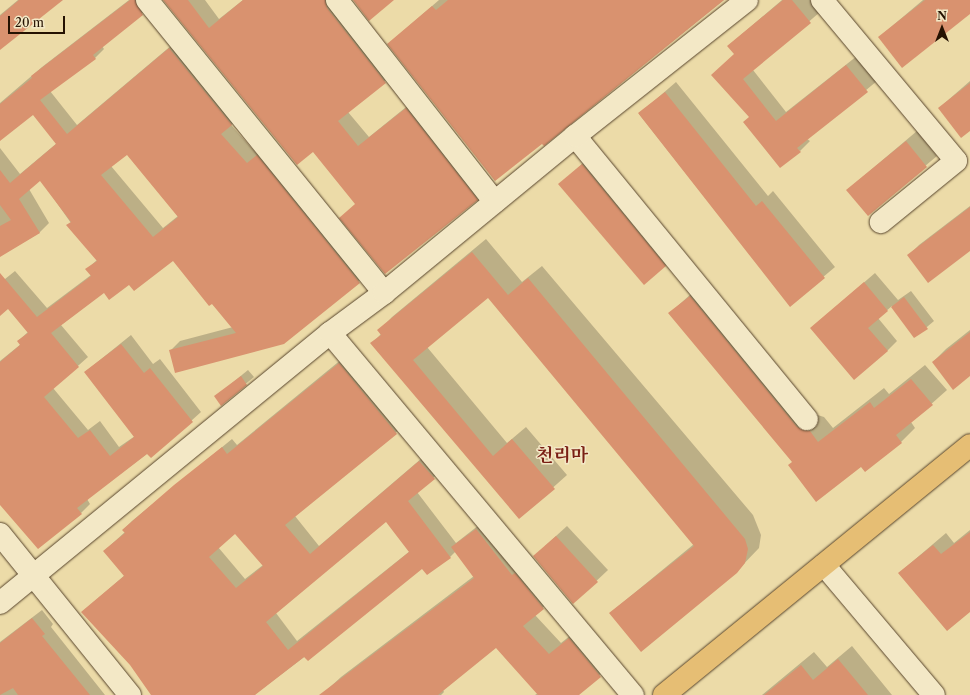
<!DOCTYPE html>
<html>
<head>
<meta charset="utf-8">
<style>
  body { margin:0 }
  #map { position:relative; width:970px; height:695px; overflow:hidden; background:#ecdba8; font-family:"Libre Caslon Text","Noto Serif KR",serif }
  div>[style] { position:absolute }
  .shadow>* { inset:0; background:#0003 }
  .building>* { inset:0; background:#d9926f }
  .roads { filter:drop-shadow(0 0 1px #57442c) drop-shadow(0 0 1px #57442c) }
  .minor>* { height:22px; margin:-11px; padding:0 11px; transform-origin:11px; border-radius:11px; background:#f3e8c6 }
  .primary>* { height:22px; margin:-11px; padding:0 11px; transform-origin:11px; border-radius:11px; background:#e6be74 }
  span { translate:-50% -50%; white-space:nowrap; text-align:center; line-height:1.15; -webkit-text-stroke:3px #f3e8c6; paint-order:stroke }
  .district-label { font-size:18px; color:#7a1f14; font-weight:700 }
  .north { position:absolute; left:922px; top:8px; width:40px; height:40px; -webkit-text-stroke:3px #f3e8c6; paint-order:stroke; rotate:0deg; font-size:11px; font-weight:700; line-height:16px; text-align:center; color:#251202 }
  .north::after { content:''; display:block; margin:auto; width:14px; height:18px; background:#251202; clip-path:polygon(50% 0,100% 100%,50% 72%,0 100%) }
  .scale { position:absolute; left:8px; top:16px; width:57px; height:18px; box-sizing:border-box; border:2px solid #251202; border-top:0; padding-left:5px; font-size:12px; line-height:14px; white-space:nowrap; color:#251202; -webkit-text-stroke:3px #f3e8c6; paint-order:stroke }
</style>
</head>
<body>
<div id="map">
  <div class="shadow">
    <i style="clip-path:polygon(18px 0,60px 0,0 48px,0 15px)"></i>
    <i style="clip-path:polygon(evenodd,129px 0,149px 0,152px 5px,102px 46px,104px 49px,95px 58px,50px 91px,77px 125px,179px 39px,241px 115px,231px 125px,257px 154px,266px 147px,368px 273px,284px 343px,170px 351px,180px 341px,233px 327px,173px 260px,129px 283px,104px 292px,61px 325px,88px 357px,53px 388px,88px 430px,100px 421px,119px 447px,135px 436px,85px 372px,131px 335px,153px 364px,160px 359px,201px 412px,151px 457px,148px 453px,87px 499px,90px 504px,81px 513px,0 503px,0 361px,21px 344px,18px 341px,28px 332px,8px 308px,0 315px,0 283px,15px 271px,47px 308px,91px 275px,87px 269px,97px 260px,40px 179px,29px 189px,49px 223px,39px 233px,0 256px,0 148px,20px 174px,57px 143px,33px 113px,0 139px,0 103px,42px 67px,129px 0,127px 154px,178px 216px,163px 228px,111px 166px,127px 154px)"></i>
    <i style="clip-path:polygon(164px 0,205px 0,219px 19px,243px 0,339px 0,395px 72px,348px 112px,369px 137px,416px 99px,487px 189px,477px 199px,341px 218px,356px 204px,313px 151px)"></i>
    <i style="clip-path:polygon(439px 0,724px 0,544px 144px,388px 44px)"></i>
    <i style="clip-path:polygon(782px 0,810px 0,820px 12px,753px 70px,786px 112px,857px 56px,877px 81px,807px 139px,810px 141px,800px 151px,750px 117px,735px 54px,728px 46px)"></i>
    <i style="clip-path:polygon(923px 0,970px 0,970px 13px,879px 37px)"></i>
    <i style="clip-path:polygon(970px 81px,970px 130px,939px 108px)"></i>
    <i style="clip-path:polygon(676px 82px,768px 196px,773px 191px,835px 267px,790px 305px,639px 114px)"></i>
    <i style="clip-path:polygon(917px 131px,937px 156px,868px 214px,847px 190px)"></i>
    <i style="clip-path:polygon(593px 154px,676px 255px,665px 266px,560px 184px)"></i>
    <i style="clip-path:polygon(970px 206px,970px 249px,908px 256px,919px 245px)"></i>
    <i style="clip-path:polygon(486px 239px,522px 282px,542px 266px,753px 515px,761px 535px,759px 548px,736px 572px,610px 613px,694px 544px,488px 296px,427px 347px,507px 443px,526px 427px,567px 475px,519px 518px,372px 343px,381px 334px,379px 331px,392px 317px)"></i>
    <i style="clip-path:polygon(875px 273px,898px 300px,911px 291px,934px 321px,915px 337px,892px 306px,878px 318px,897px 341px,887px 351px,811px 328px)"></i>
    <i style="clip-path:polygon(704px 282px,811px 413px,824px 417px,833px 428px,884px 388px,889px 394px,925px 365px,947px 390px,911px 422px,915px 428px,901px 442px,865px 471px,861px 466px,793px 462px,670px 313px)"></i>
    <i style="clip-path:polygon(970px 330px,970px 375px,933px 362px,946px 349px)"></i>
    <i style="clip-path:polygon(evenodd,348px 354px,406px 424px,295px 516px,319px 546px,429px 452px,443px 469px,417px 492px,456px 543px,488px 518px,555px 596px,535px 615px,561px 643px,581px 627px,612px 664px,577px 695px,535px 695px,538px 693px,496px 647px,443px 690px,444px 692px,441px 695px,327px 695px,329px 688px,341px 677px,474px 576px,456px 551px,450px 557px,422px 568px,254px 695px,153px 695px,131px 664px,82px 612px,125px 575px,104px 551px,125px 532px,123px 530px,132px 521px,232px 439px,237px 445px,348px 354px,386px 520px,410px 551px,297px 641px,276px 613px,386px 520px,348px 354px,235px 532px,263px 565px,245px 579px,218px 547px,235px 532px)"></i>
    <i style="clip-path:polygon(248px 370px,254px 377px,221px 404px,216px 396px)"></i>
    <i style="clip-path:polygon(567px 526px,608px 570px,573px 603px,545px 546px)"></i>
    <i style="clip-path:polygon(970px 530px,970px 611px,899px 573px,946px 533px,954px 543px)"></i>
    <i style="clip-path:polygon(42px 610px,53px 624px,51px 627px,105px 695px,0 695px,0 642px)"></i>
    <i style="clip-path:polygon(852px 646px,892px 695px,762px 695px,814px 652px,827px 667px)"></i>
  </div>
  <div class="building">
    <i style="clip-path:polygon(19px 0,63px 0,0 50px,0 16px)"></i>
    <i style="clip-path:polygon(evenodd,130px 0,135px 0,143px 15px,93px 55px,96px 59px,40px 100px,67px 134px,169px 48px,232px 125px,221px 134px,247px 163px,257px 155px,360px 283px,284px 344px,175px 373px,169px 350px,236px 333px,212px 304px,209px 306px,173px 261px,134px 291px,129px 285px,109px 300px,104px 293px,51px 333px,79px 367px,44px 397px,78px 438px,90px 430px,110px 456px,134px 437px,84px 372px,121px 344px,144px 373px,150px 368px,193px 422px,151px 458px,147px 454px,77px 508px,82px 514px,38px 549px,0 505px,0 362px,20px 345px,17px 341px,28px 333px,8px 309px,0 316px,0 273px,37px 317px,91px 276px,85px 269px,97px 261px,66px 225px,71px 222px,40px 181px,19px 199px,40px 233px,0 257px,0 226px,11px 220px,0 205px,0 170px,10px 183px,56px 144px,33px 115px,0 141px,0 104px,32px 78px,31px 76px,130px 0,127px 155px,178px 217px,153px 237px,101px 175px,127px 155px)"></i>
    <i style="clip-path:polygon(163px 0,188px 0,209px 28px,243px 0,325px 0,327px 8px,386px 83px,338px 121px,358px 146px,406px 108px,478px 200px,385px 274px,339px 218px,355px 204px,313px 152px,297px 165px)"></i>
    <i style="clip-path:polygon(353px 0,394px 0,369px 21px)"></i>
    <i style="clip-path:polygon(448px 0,724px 0,544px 146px,542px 144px,495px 181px,387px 44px,432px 6px,436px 10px)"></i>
    <i style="clip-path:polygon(783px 0,792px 0,811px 23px,743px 79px,776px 121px,846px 65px,868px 92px,797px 148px,801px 152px,780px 168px,743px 122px,749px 117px,711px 75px,734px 54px,727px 46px)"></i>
    <i style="clip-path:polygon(925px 0,970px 0,970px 14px,902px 68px,878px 37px)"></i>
    <i style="clip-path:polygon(970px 83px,970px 131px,961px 138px,938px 108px)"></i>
    <i style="clip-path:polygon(665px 92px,756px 206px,762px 201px,825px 278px,790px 307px,638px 113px)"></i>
    <i style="clip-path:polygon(906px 141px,927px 167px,868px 216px,846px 190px)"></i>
    <i style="clip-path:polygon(582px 164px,666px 266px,644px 285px,558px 184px)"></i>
    <i style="clip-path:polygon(970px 207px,970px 251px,928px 283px,907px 255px)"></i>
    <i style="clip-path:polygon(472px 252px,508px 295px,528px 278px,745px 539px,748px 549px,745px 563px,737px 573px,641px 652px,609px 613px,694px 546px,488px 298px,413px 360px,493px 456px,512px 439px,555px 489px,519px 519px,370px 343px,381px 335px,377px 330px)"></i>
    <i style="clip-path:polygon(864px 282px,888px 311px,868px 328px,888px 351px,854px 380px,810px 328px)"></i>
    <i style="clip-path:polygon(690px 296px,797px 427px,810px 431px,818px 442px,870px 402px,874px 408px,911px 379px,933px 405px,896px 435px,902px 443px,865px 472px,861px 467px,816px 502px,788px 465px,792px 462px,668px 313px)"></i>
    <i style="clip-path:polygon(904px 297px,928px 329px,914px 338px,891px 307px)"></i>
    <i style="clip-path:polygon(970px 332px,970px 376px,953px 390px,932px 362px)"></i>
    <i style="clip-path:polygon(evenodd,339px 363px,397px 434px,285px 525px,310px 554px,419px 461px,435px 479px,408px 501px,451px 558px,427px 575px,422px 569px,308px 661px,304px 657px,255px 695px,151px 695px,130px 665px,81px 612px,124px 576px,103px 551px,125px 533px,122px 530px,174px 485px,222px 447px,227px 454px,339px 363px,386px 522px,409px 552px,288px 650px,266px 622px,386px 522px,339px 363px,235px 534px,263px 566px,236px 588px,209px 557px,235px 534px)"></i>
    <i style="clip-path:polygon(241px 376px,247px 385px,221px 406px,214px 396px)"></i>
    <i style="clip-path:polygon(476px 529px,512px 575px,515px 573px,544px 609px,523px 626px,549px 654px,569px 638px,601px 677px,579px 695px,538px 695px,496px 648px,438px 695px,319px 695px,474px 578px,451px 547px)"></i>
    <i style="clip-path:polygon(970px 532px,970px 612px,947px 631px,898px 573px,933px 545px,941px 554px)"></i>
    <i style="clip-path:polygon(556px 536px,598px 582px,573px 604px,533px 556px)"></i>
    <i style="clip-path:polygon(32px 618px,45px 634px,42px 636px,90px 695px,18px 695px,13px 688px,0 695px,0 643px)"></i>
    <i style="clip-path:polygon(838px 659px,868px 695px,764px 695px,801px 665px,813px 680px)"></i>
  </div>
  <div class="roads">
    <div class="minor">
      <i style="left:147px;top:0;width:377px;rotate:51deg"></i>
      <i style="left:337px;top:0;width:256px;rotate:52deg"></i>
      <i style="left:822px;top:0;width:209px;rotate:50.2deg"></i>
      <i style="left:956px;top:161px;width:97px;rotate:140.9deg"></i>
      <i style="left:575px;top:136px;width:366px;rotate:50.7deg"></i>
      <i style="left:330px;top:333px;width:472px;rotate:50.1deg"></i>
      <i style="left:0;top:534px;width:207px;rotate:51.1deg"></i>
      <i style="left:824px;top:565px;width:170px;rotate:49.8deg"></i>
      <i style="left:0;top:603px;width:426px;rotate:-39.3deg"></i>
      <i style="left:330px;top:333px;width:67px;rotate:-36.5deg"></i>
      <i style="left:384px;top:293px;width:247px;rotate:-39.4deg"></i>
      <i style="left:575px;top:136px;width:219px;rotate:-38.3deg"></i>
    </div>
    <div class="primary">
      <i style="left:664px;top:695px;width:395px;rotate:-39.2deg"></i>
    </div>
  </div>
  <div class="district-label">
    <span style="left:562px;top:455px">천리마</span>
  </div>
  <div class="north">N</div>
  <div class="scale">20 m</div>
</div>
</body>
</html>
